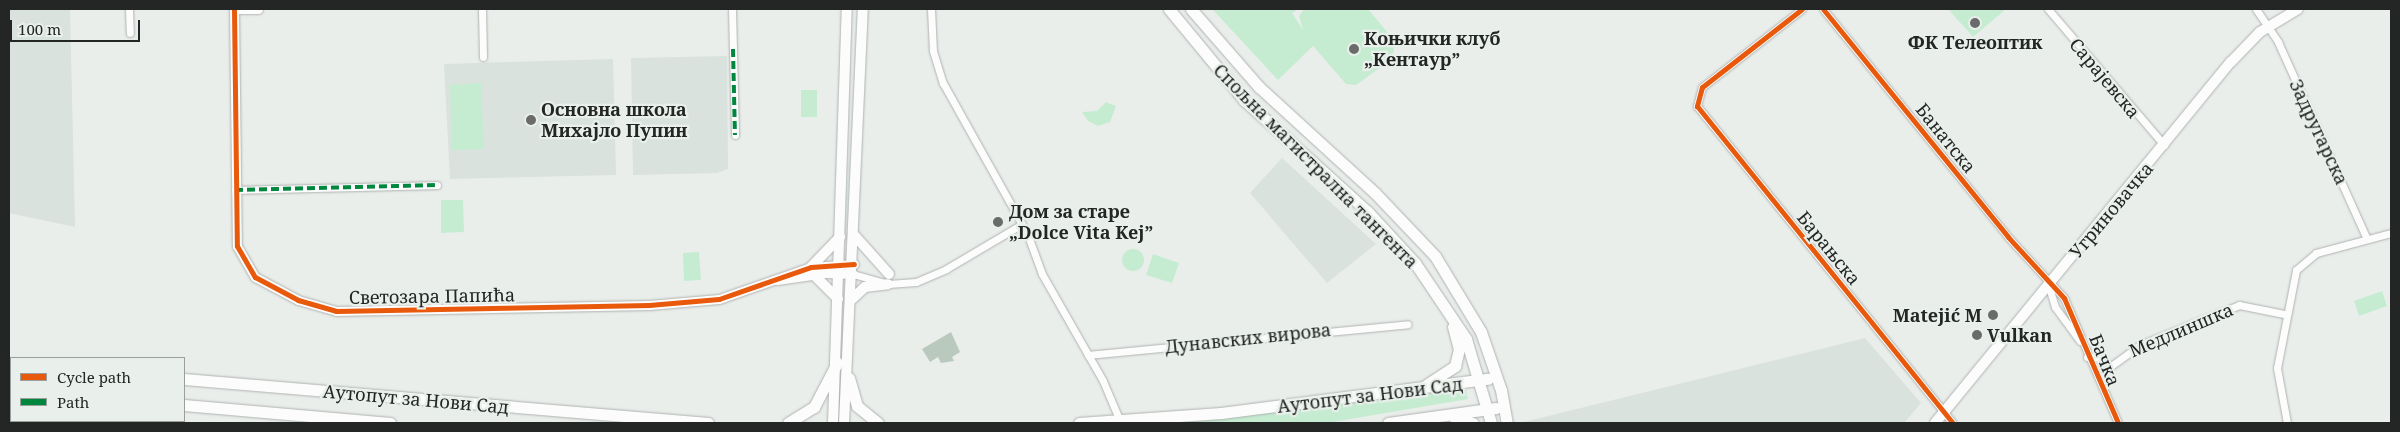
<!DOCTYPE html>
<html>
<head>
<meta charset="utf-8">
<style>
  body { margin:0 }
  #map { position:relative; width:2400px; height:432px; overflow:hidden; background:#eaeeeb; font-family:"Noto Serif",serif }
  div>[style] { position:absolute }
  .built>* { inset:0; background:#d9e2dc }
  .green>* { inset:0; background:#c5ecd1 }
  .round { border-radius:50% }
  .building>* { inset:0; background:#bac9be }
  .roads { filter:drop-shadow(0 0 1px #afb2b0) drop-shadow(0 0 1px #afb2b0) }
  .minor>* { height:7px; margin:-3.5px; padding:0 3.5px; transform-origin:3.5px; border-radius:3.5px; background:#fcfcfc }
  .tertiary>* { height:9px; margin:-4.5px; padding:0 4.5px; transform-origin:4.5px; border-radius:4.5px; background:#fcfcfc }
  .secondary>* { height:10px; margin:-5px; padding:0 5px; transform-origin:5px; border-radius:5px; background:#fcfcfc }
  .primary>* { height:11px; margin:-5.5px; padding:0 5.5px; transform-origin:5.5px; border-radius:5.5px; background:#fcfcfc }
  .quiet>* { height:4px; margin-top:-2px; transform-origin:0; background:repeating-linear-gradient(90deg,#00873e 0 8px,transparent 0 12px) }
  .cycleway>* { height:5px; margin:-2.5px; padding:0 2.5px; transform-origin:2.5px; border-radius:2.5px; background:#e8590c }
  .dots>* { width:14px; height:14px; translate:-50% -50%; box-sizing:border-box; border:2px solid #e9efea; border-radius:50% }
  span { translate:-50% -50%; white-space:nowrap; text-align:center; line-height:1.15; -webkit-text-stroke:4.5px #e9efea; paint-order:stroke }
  .poi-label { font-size:18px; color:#232624; font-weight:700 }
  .left { translate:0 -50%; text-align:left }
  .right { translate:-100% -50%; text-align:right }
  .street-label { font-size:18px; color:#232624 }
  .frame { position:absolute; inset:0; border:10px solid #232624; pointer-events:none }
  .legend { position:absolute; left:10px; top:357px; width:175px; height:65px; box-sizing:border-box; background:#e9efea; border:1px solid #9a9f9b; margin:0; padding:6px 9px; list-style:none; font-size:15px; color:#232624 }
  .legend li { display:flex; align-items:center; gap:10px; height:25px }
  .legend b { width:25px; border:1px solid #9a9f9b }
  .scale { position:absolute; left:10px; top:20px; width:130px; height:22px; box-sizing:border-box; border:2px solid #232624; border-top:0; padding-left:6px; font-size:15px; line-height:18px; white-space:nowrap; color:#232624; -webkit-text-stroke:4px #e9efea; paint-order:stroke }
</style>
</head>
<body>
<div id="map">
  <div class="built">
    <i style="clip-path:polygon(9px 9px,70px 9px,75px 227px,9px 213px)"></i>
    <i style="clip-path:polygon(727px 56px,728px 169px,717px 173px,633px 175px,631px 58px)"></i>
    <i style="clip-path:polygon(613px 59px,616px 175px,450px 179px,444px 64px)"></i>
    <i style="clip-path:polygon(1282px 158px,1376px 244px,1327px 283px,1250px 193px)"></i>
    <i style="clip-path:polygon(1865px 338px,1921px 403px,1904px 423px,1520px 423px)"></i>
  </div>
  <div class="green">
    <i style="clip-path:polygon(1212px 9px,1298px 9px,1292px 13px,1303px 30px,1299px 16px,1304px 9px,1368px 9px,1393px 39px,1394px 51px,1388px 62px,1356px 85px,1346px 84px,1313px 46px,1278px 80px)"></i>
    <i style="clip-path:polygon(1948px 9px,2006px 9px,1973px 37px)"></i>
    <i style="clip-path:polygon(481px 83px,484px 149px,452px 150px,450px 85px)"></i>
    <i style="clip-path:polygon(801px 90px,817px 90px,817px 117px,801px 117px)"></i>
    <i style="clip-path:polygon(1106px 102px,1116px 106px,1110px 122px,1098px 126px,1088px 121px,1082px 112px,1097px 111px)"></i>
    <i style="clip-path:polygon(441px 200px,463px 200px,464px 232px,441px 233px)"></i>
    <i class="round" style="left:1122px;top:249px;width:22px;height:22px"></i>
    <i style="clip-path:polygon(699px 252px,701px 280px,684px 281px,683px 253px)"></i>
    <i style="clip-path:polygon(1153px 254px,1179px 263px,1172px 283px,1146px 275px)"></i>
    <i style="clip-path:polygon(2382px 291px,2387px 306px,2359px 316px,2354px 301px)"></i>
    <i style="clip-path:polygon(1457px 390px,1466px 390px,1468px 399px,1327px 423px,1175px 423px)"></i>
  </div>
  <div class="building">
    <i style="clip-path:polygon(951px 332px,960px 352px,952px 357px,954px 361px,941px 363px,938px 357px,930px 362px,922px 349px)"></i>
  </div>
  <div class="roads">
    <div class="minor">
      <i style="left:129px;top:9px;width:24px;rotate:88deg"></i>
      <i style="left:482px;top:9px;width:48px;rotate:88.8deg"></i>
      <i style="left:732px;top:9px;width:126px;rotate:88.6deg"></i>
      <i style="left:931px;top:9px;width:42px;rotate:87.3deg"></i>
      <i style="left:933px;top:51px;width:34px;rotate:73deg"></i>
      <i style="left:943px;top:83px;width:172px;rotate:60.8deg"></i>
      <i style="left:1027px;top:233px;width:44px;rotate:69.9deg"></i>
      <i style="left:1042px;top:274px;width:123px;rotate:60.3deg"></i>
      <i style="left:1103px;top:381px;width:43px;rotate:67deg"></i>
      <i style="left:1802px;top:9px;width:127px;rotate:142deg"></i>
      <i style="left:1702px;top:87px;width:20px;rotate:105deg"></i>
      <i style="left:1697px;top:106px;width:407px;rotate:51.1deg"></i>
      <i style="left:1823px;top:9px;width:294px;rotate:50.9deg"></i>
      <i style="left:2008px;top:237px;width:83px;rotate:47.4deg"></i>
      <i style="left:2064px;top:298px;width:136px;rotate:66.6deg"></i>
      <i style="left:2048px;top:9px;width:179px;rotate:49.5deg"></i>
      <i style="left:2256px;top:9px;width:40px;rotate:56deg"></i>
      <i style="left:2278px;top:42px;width:216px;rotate:65.7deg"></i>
      <i style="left:235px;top:190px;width:202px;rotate:-1.4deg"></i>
      <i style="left:853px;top:274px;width:36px;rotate:16deg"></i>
      <i style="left:888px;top:284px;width:28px;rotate:-4deg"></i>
      <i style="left:916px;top:282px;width:33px;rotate:-23deg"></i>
      <i style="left:946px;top:269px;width:88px;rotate:-30.6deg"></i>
      <i style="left:2048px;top:284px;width:24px;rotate:73deg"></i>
      <i style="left:2055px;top:307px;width:42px;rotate:53.7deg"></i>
      <i style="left:1088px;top:355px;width:321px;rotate:-5.5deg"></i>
      <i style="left:2087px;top:357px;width:9px"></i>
      <i style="left:2096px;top:357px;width:17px;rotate:31deg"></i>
      <i style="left:2111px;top:366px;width:36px;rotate:-36deg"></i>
      <i style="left:2140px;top:345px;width:107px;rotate:-22deg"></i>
      <i style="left:2239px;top:305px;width:46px;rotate:11.3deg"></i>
      <i style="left:39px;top:423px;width:2px;rotate:-90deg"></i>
      <i style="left:2287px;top:423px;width:56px;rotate:-100.3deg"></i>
      <i style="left:2277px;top:368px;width:100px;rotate:-79deg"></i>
      <i style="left:2296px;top:270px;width:26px;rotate:-40deg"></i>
      <i style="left:2316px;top:253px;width:78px;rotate:-14.9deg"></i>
    </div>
    <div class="tertiary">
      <i style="left:234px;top:9px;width:237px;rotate:89.3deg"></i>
      <i style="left:237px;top:246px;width:36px;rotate:60deg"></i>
      <i style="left:255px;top:277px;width:49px;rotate:28.1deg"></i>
      <i style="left:298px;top:300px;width:40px;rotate:16deg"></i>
      <i style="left:336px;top:311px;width:313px;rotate:-1.1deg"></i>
      <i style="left:649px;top:305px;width:70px;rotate:-4.9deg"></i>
      <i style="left:719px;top:299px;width:97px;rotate:-19.2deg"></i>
      <i style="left:811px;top:267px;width:43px;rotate:-4deg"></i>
      <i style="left:234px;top:9px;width:24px"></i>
      <i style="left:777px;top:280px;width:49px;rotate:-8.3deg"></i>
      <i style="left:825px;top:273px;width:28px;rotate:2deg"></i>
    </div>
    <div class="secondary">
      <i style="left:855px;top:236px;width:51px;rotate:48.2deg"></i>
      <i style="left:811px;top:267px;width:42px;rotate:-46deg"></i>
      <i style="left:814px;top:275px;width:34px;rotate:45deg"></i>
      <i style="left:852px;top:299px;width:18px;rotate:-43deg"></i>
      <i style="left:865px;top:287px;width:23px;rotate:-7deg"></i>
      <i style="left:833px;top:423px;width:414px;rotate:-88.1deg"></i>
      <i style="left:844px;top:423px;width:414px;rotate:-87.4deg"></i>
      <i style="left:1935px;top:423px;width:467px;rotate:-50.7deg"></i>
      <i style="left:2231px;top:62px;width:42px;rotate:-46deg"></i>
      <i style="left:2260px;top:32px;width:44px;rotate:-31.2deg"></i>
    </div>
    <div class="primary">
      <i style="left:1169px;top:9px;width:118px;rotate:50.5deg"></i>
      <i style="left:1244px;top:100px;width:166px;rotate:42.1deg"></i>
      <i style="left:1367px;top:211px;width:71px;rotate:47.3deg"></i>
      <i style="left:1415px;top:263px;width:92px;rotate:56.1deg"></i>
      <i style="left:1466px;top:339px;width:88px;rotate:73.4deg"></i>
      <i style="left:1191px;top:9px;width:103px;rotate:48.9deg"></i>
      <i style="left:1259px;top:87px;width:157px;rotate:42.4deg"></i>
      <i style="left:1375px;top:193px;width:87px;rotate:46.4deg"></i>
      <i style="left:1435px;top:256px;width:89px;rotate:58.8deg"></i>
      <i style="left:1481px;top:332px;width:61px;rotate:71deg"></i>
      <i style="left:1501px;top:390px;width:34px;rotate:80deg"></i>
      <i style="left:9px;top:364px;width:2px"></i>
      <i style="left:849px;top:378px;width:29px;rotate:74deg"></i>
      <i style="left:857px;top:406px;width:27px;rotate:39deg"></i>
      <i style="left:184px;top:379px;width:526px;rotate:4.8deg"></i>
      <i style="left:1426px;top:385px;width:35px;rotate:-33deg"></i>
      <i style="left:1455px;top:366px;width:17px;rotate:-77deg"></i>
      <i style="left:1459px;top:349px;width:23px;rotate:-105deg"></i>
      <i style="left:9px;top:390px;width:2px"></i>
      <i style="left:184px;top:405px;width:207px;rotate:5deg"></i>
      <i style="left:1454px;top:417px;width:20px;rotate:18deg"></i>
      <i style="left:788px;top:423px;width:31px;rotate:-32deg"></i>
      <i style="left:814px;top:407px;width:50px;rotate:-62.4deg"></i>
      <i style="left:1079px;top:423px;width:142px;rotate:-4deg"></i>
      <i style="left:1221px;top:413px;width:269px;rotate:-7.3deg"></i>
      <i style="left:1388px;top:423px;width:109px;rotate:-7.9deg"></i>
    </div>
  </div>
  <div class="quiet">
    <i style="left:733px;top:49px;width:86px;rotate:88.7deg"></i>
    <i style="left:235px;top:190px;width:202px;rotate:-1.4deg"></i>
  </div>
  <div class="cycleway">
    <i style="left:234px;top:9px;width:237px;rotate:89.3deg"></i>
    <i style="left:237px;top:246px;width:36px;rotate:60deg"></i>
    <i style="left:255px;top:277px;width:49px;rotate:28.1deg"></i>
    <i style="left:298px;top:300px;width:40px;rotate:16deg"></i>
    <i style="left:336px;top:311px;width:313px;rotate:-1.1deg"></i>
    <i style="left:649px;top:305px;width:70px;rotate:-4.9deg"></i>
    <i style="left:719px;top:299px;width:97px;rotate:-19.2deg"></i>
    <i style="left:811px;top:267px;width:43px;rotate:-4deg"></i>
    <i style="left:1802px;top:9px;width:127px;rotate:142deg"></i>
    <i style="left:1702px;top:87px;width:20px;rotate:105deg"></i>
    <i style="left:1697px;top:106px;width:407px;rotate:51.1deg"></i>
    <i style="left:1823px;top:9px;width:294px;rotate:50.9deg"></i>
    <i style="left:2008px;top:237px;width:83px;rotate:47.4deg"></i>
    <i style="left:2064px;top:298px;width:136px;rotate:66.6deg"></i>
  </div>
  <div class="dots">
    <i style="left:1975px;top:23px;background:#696c6a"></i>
    <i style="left:1354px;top:49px;background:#696c6a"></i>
    <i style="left:531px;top:120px;background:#696c6a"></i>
    <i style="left:998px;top:222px;background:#696c6a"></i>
    <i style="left:1993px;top:315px;background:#696c6a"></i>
    <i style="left:1977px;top:335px;background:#696c6a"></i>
  </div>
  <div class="poi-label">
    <span class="left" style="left:1364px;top:49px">Коњички клуб<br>„Кентаур”</span>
    <span style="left:1975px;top:42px">ФК Телеоптик</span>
    <span class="left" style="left:541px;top:120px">Основна школа<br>Михајло Пупин</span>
    <span class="left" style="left:1009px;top:222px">Дом за старе<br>„Dolce Vita Kej”</span>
    <span class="right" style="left:1982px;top:315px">Matejić M</span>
    <span class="left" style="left:1987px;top:335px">Vulkan</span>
  </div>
  <div class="street-label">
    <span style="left:2105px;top:78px;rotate:50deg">Сарајевска</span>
    <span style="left:2319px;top:132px;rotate:65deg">Задругарска</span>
    <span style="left:1946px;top:138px;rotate:51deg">Банатска</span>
    <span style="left:1316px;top:166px;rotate:45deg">Спољна магистрална тангента</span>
    <span style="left:2111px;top:210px;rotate:-50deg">Угриновачка</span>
    <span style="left:1829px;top:248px;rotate:51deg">Барањска</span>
    <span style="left:432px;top:296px;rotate:-1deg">Светозара Папића</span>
    <span style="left:2181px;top:330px;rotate:-23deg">Медлиншка</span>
    <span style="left:1248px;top:338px;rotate:-6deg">Дунавских вирова</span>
    <span style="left:2105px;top:360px;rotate:68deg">Бачка</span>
    <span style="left:1370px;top:395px;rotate:-7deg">Аутопут за Нови Сад</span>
    <span style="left:416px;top:399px;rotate:5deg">Аутопут за Нови Сад</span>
  </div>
  <div class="frame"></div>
  <ul class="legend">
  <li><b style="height:6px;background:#e8590c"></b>Cycle path</li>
  <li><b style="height:6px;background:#00873e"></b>Path</li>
  </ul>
  <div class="scale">100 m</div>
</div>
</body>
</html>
